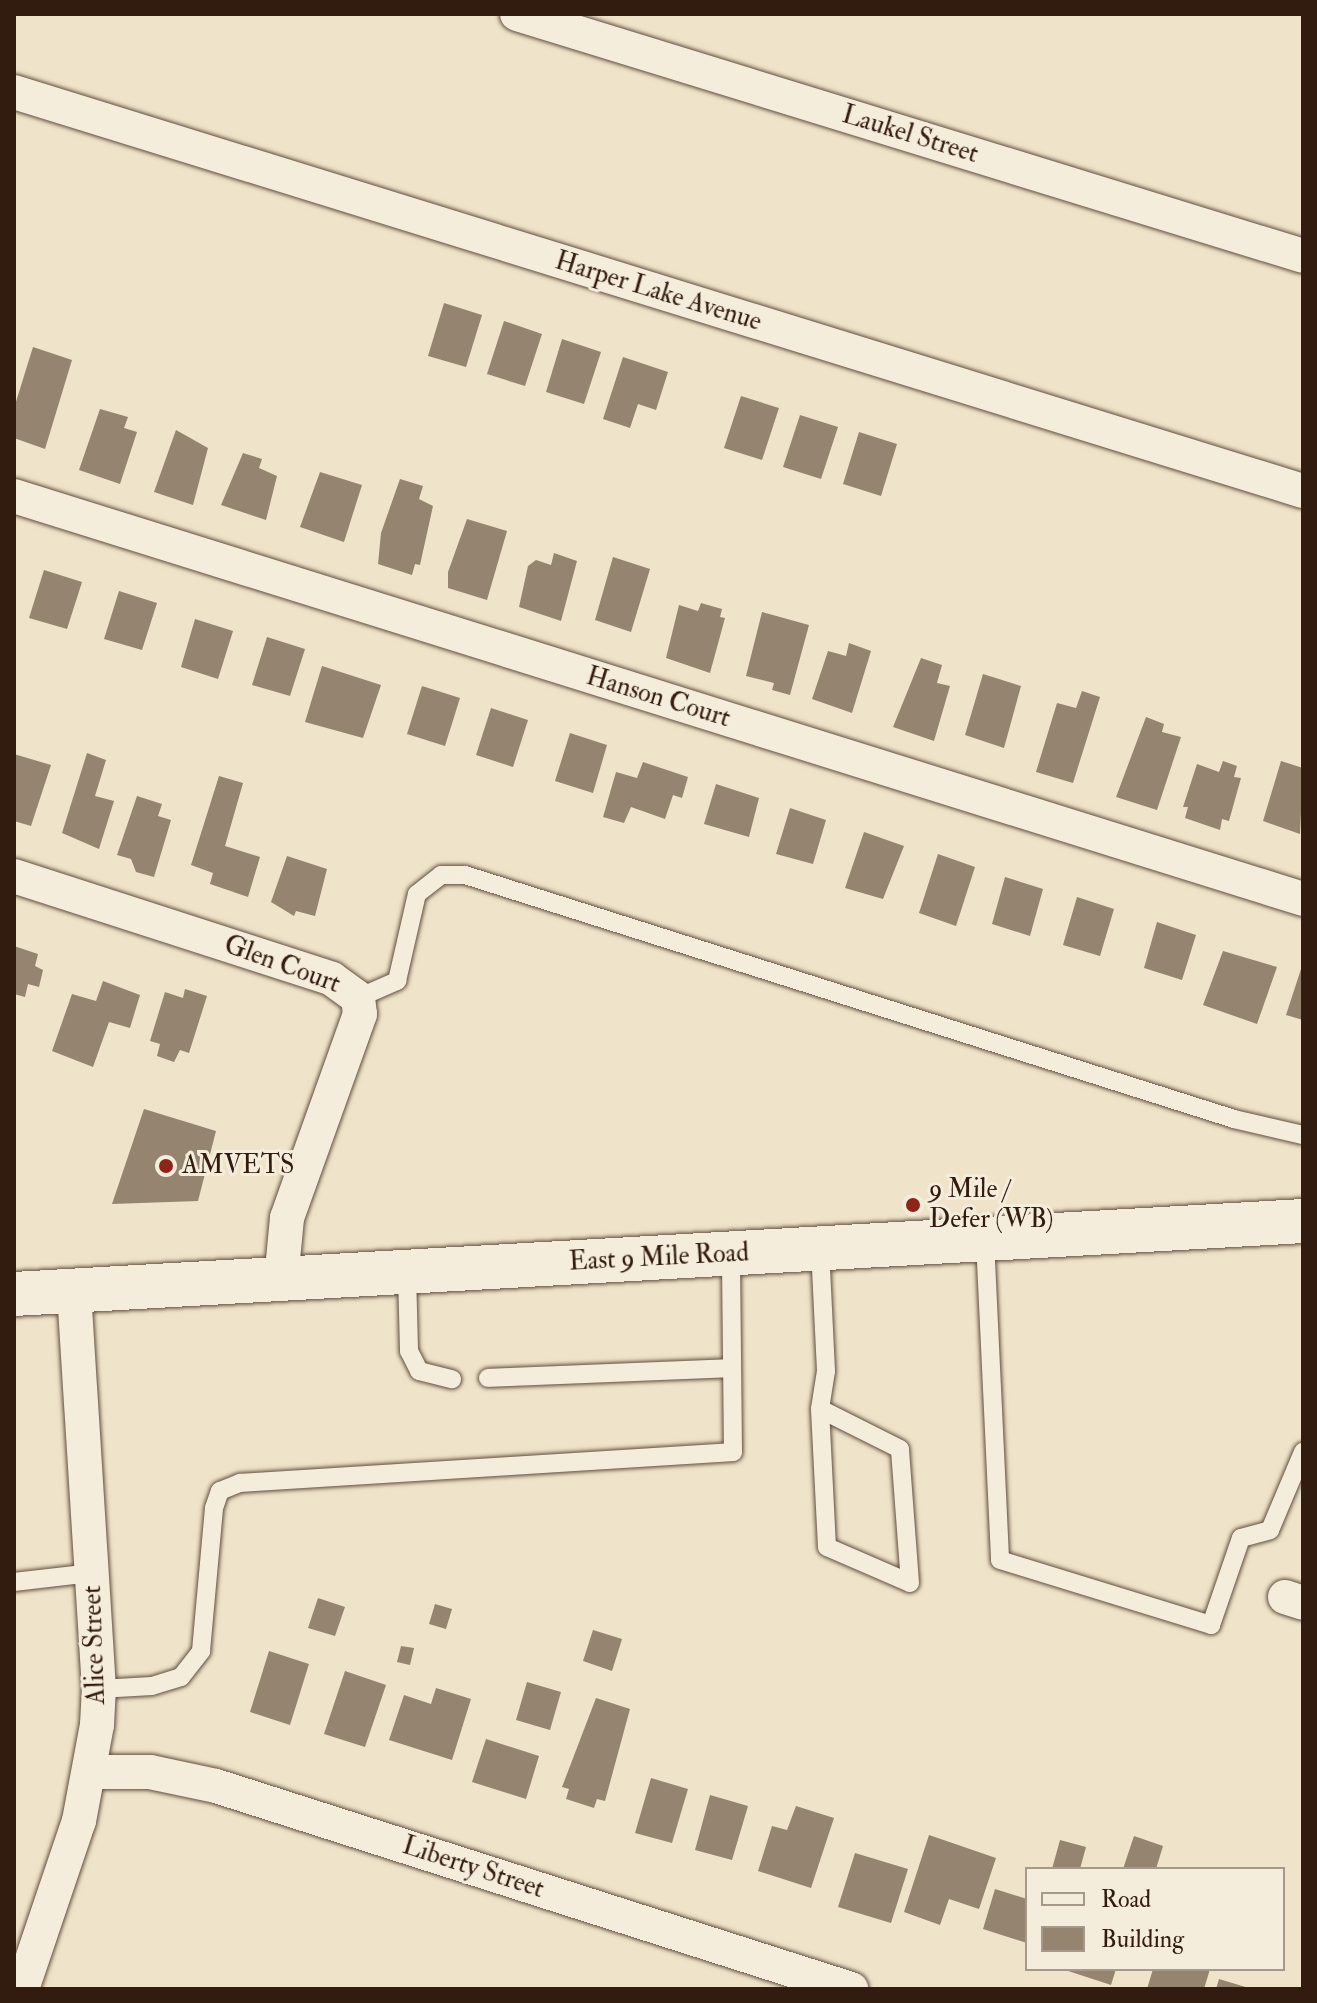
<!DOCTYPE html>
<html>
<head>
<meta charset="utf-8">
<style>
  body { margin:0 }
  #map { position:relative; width:1317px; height:2003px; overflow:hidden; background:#efe4c9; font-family:"IM FELL Double Pica",serif }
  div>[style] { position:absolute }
  .building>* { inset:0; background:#948470 }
  .roads { filter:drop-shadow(0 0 2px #614d3e) drop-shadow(0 0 2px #614d3e) }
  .service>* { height:18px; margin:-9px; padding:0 9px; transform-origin:9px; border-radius:9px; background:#f5eddc }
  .minor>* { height:34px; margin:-17px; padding:0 17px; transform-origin:17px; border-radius:17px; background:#f5eddc }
  .secondary>* { height:44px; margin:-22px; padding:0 22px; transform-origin:22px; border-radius:22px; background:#f5eddc }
  .dots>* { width:22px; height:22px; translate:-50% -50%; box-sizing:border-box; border:4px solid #f5eddc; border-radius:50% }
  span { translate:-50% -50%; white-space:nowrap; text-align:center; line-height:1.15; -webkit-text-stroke:6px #f5eddc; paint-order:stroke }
  .street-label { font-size:26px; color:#321b0f }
  .poi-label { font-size:26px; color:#321b0f }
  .left { translate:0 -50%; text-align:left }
  .frame { position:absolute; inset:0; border:16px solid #321b0f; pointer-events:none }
  .legend { position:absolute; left:1025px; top:1867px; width:260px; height:104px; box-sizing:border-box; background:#f5eddc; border:2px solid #a7998a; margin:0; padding:10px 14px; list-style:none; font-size:24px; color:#321b0f }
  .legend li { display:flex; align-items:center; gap:16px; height:40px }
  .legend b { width:40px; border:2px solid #a7998a }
</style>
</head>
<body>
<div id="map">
  <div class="building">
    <i style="clip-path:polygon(444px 303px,482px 315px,466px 367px,428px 356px)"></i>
    <i style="clip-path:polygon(504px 321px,542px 334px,525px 386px,487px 374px)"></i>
    <i style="clip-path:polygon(562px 339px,601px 352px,584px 404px,546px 392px)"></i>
    <i style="clip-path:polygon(33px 347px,72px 360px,45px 449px,14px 438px,14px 408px)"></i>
    <i style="clip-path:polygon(623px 357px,668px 372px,656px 410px,638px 404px,630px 428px,603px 419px)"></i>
    <i style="clip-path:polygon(741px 396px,779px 408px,762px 460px,724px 448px)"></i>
    <i style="clip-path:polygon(100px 409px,128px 417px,124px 428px,137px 432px,120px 484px,79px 470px)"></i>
    <i style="clip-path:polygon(800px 415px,838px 427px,821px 479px,783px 467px)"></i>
    <i style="clip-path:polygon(176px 430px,208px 448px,193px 505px,154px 492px)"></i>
    <i style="clip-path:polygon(859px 432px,897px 444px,881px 496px,843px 484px)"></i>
    <i style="clip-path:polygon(243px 453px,262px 459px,259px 468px,277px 476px,266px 520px,221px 505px)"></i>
    <i style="clip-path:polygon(320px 472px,362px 485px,344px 542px,300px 527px)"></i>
    <i style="clip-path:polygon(400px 479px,423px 486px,419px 499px,433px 506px,420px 565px,415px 564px,412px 575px,378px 564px,381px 533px)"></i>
    <i style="clip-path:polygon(467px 519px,507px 531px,487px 600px,448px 588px,448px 572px)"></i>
    <i style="clip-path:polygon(554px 553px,577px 561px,561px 621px,519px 607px,528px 566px,536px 560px,551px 565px)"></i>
    <i style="clip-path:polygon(613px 557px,650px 569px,631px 632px,595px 620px)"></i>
    <i style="clip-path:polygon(44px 570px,82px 582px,67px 629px,29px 618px)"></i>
    <i style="clip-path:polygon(119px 591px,157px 603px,142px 650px,104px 639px)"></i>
    <i style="clip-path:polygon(701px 603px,722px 609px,720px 617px,725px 618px,710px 673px,666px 658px,679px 605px,698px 611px)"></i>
    <i style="clip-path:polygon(762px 612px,809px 625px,790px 695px,772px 690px,774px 683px,746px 676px)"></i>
    <i style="clip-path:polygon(195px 619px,233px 631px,218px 679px,181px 667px)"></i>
    <i style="clip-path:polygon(267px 637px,305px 649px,290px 696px,252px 685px)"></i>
    <i style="clip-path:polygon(849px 643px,871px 651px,852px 713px,812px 699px,828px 651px,846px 656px)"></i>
    <i style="clip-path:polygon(921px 658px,942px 665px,937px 683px,950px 686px,934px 741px,893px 727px)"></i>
    <i style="clip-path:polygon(322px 666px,381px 685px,363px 738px,305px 722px)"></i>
    <i style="clip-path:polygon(983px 674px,1021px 686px,1004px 748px,965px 735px)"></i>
    <i style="clip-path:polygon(422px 686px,460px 698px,445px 746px,407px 734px)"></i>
    <i style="clip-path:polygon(1082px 691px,1100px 697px,1073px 783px,1036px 772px,1057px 703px,1076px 708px)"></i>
    <i style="clip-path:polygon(491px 708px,528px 720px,513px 767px,476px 755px)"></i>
    <i style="clip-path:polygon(1146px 717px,1164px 724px,1162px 732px,1181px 737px,1157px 810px,1116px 797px)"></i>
    <i style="clip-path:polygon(570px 733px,607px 745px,593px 793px,555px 781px)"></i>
    <i style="clip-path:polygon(87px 753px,106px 760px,95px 796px,114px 801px,99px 849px,62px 833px)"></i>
    <i style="clip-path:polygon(14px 754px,51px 765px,31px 826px,14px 821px)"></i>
    <i style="clip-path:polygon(1223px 761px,1237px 766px,1234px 777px,1241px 778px,1229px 821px,1222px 819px,1220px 830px,1185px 818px,1188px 807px,1183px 807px,1197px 764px,1219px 772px)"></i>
    <i style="clip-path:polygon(1281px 761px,1303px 768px,1300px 834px,1263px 821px)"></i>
    <i style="clip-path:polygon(643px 762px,688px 777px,682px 798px,673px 795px,665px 819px,631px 807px,624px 823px,603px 817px,616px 772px,637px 778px)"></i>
    <i style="clip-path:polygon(219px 776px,243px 783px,225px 846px,260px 857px,248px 897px,210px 884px,213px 873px,191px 865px)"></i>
    <i style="clip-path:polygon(716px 784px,759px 798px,749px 837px,704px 824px)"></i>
    <i style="clip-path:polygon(137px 796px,162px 804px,158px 816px,171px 820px,154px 877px,136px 872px,131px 859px,117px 855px)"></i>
    <i style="clip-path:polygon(790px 808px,826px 820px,813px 864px,776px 854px)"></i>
    <i style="clip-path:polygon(864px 832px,904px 846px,883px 899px,845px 888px)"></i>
    <i style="clip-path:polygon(938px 854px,975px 867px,956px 926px,919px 913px)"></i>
    <i style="clip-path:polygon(287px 856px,327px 869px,315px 916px,296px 911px,294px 916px,271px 902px)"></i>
    <i style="clip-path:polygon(1005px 877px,1043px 889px,1030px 936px,992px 924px)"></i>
    <i style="clip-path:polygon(1077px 897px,1114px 909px,1100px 956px,1063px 945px)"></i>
    <i style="clip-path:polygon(1157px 922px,1196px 935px,1182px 980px,1144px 968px)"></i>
    <i style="clip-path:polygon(14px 946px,38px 954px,35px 966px,43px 970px,39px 987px,28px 984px,25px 997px,14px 994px)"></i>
    <i style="clip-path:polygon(1223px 951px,1277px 967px,1257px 1024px,1203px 1005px)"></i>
    <i style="clip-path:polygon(1302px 966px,1303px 966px,1303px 1020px,1286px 1015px)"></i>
    <i style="clip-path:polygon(103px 981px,140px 995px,130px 1028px,109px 1022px,93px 1067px,52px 1051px,72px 994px,96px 1001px)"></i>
    <i style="clip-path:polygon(185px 989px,207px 996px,189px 1053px,180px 1050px,174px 1062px,157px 1056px,160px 1044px,150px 1041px,165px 992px,183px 998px)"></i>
    <i style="clip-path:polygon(144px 1109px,216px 1131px,198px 1201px,112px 1204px)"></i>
    <i style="clip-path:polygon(318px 1598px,345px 1607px,335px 1636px,308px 1628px)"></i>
    <i style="clip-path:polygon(435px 1604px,452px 1609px,446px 1629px,429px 1624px)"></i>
    <i style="clip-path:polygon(593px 1630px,622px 1639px,612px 1671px,583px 1661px)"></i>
    <i style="clip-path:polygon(401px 1646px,414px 1648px,410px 1665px,397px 1662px)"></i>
    <i style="clip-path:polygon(269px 1651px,309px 1664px,290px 1725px,250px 1712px)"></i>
    <i style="clip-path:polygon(345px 1671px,386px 1685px,365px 1747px,324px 1734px)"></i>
    <i style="clip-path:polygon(527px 1682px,561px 1692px,550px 1730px,516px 1720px)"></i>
    <i style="clip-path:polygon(436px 1688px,471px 1699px,452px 1760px,389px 1740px,404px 1695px,431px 1704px)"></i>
    <i style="clip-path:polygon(596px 1698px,630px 1709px,605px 1801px,597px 1799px,594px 1808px,566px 1799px,569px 1789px,562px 1787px)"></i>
    <i style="clip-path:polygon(486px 1739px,539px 1756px,526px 1799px,472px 1782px)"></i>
    <i style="clip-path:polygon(651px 1778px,688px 1789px,672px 1843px,635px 1833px)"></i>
    <i style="clip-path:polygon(710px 1795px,748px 1806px,732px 1860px,695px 1850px)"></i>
    <i style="clip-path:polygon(796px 1806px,834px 1818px,811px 1888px,758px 1871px,772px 1826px,787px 1830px)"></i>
    <i style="clip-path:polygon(929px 1835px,996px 1858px,979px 1909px,949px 1899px,940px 1925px,904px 1912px)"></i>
    <i style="clip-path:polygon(1134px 1836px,1163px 1846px,1156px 1869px,1123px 1869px)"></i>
    <i style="clip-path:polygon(1060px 1840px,1086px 1847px,1080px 1869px,1052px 1869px)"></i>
    <i style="clip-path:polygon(855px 1853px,908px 1869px,891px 1923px,838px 1907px)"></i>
    <i style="clip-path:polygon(995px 1889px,1027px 1899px,1027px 1943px,983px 1929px)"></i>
    <i style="clip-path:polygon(1062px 1969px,1116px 1969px,1111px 1985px)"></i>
    <i style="clip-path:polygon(1153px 1969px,1210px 1969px,1204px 1989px,1147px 1989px)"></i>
    <i style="clip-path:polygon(1219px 1979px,1249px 1988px,1249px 1989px,1216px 1989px)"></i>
  </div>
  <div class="roads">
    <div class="service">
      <i style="left:358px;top:998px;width:43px;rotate:-23.6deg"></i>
      <i style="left:397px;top:981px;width:89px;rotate:-77.1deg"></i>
      <i style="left:417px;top:894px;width:31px;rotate:-38deg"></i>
      <i style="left:441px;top:875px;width:24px"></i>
      <i style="left:465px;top:875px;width:807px;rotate:17.6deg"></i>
      <i style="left:1234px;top:1119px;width:71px;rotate:13.1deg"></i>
      <i style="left:985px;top:1240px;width:320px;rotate:87.3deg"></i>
      <i style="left:1000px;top:1560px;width:221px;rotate:17.1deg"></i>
      <i style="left:1211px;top:1625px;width:92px;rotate:-71deg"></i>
      <i style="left:1241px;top:1538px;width:30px;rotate:-15deg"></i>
      <i style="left:1270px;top:1530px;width:85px;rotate:-67.1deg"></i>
      <i style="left:820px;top:1248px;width:123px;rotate:87.2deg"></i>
      <i style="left:826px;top:1371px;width:38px;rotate:99deg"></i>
      <i style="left:820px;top:1409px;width:138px;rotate:87.1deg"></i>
      <i style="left:827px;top:1547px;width:90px;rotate:23.4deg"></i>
      <i style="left:910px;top:1583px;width:134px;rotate:-94.3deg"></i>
      <i style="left:900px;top:1449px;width:89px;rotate:-153.4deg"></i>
      <i style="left:407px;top:1273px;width:78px;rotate:88.5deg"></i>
      <i style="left:409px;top:1351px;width:22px;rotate:63deg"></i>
      <i style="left:419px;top:1371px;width:34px;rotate:14deg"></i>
      <i style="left:488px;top:1378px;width:244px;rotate:-2.3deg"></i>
      <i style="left:14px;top:1582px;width:79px;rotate:-6.6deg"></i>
      <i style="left:99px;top:1689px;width:53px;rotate:-3.2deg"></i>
      <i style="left:152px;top:1686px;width:30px;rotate:-17deg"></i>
      <i style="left:181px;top:1677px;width:33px;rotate:-52deg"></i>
      <i style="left:201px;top:1651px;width:144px;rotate:-84.8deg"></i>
      <i style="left:214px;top:1508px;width:18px;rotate:-71deg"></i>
      <i style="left:220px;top:1491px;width:22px;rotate:-22deg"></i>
      <i style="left:240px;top:1483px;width:494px;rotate:-3.6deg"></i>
      <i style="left:733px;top:1452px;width:198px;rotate:-90.6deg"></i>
    </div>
    <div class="minor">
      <i style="left:517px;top:14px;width:822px;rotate:17.11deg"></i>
      <i style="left:14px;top:92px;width:1349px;rotate:17.2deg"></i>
      <i style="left:14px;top:496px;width:1351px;rotate:17.36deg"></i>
      <i style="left:14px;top:876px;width:334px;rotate:17.9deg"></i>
      <i style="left:332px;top:979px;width:32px;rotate:36deg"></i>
      <i style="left:358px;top:998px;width:16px;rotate:83deg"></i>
      <i style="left:360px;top:1014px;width:217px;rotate:109.7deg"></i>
      <i style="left:287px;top:1218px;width:62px;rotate:95.5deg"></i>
      <i style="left:1285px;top:1597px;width:19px;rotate:18deg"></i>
      <i style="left:91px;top:1772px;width:59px"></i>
      <i style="left:150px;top:1772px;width:67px;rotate:12deg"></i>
      <i style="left:216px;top:1786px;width:667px;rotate:17.73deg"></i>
      <i style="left:22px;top:1989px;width:177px;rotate:-71.3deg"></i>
      <i style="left:79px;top:1821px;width:98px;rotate:-79.4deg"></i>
      <i style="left:97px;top:1725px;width:36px;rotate:-87deg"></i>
      <i style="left:99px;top:1689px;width:399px;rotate:-93.6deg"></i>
    </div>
    <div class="secondary">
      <i style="left:14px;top:1294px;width:1291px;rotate:-3.24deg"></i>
    </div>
  </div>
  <div class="dots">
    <i style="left:166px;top:1166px;background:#8f2418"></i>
    <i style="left:913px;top:1205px;background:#8f2418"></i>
  </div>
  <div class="street-label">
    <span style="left:910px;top:135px;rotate:17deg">Laukel Street</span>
    <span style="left:658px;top:292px;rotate:17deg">Harper Lake Avenue</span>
    <span style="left:658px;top:698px;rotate:17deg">Hanson Court</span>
    <span style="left:282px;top:965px;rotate:20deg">Glen Court</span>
    <span style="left:659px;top:1258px;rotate:-3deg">East 9 Mile Road</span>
    <span style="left:95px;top:1645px;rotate:-92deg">Alice Street</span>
    <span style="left:473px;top:1868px;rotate:18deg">Liberty Street</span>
  </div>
  <div class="poi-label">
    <span class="left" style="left:182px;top:1166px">AMVETS</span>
    <span class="left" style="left:929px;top:1205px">9 Mile /<br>Defer (WB)</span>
  </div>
  <div class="frame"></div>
  <ul class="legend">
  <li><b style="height:10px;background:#f5eddc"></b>Road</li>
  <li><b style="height:22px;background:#948470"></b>Building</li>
  </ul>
</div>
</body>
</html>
